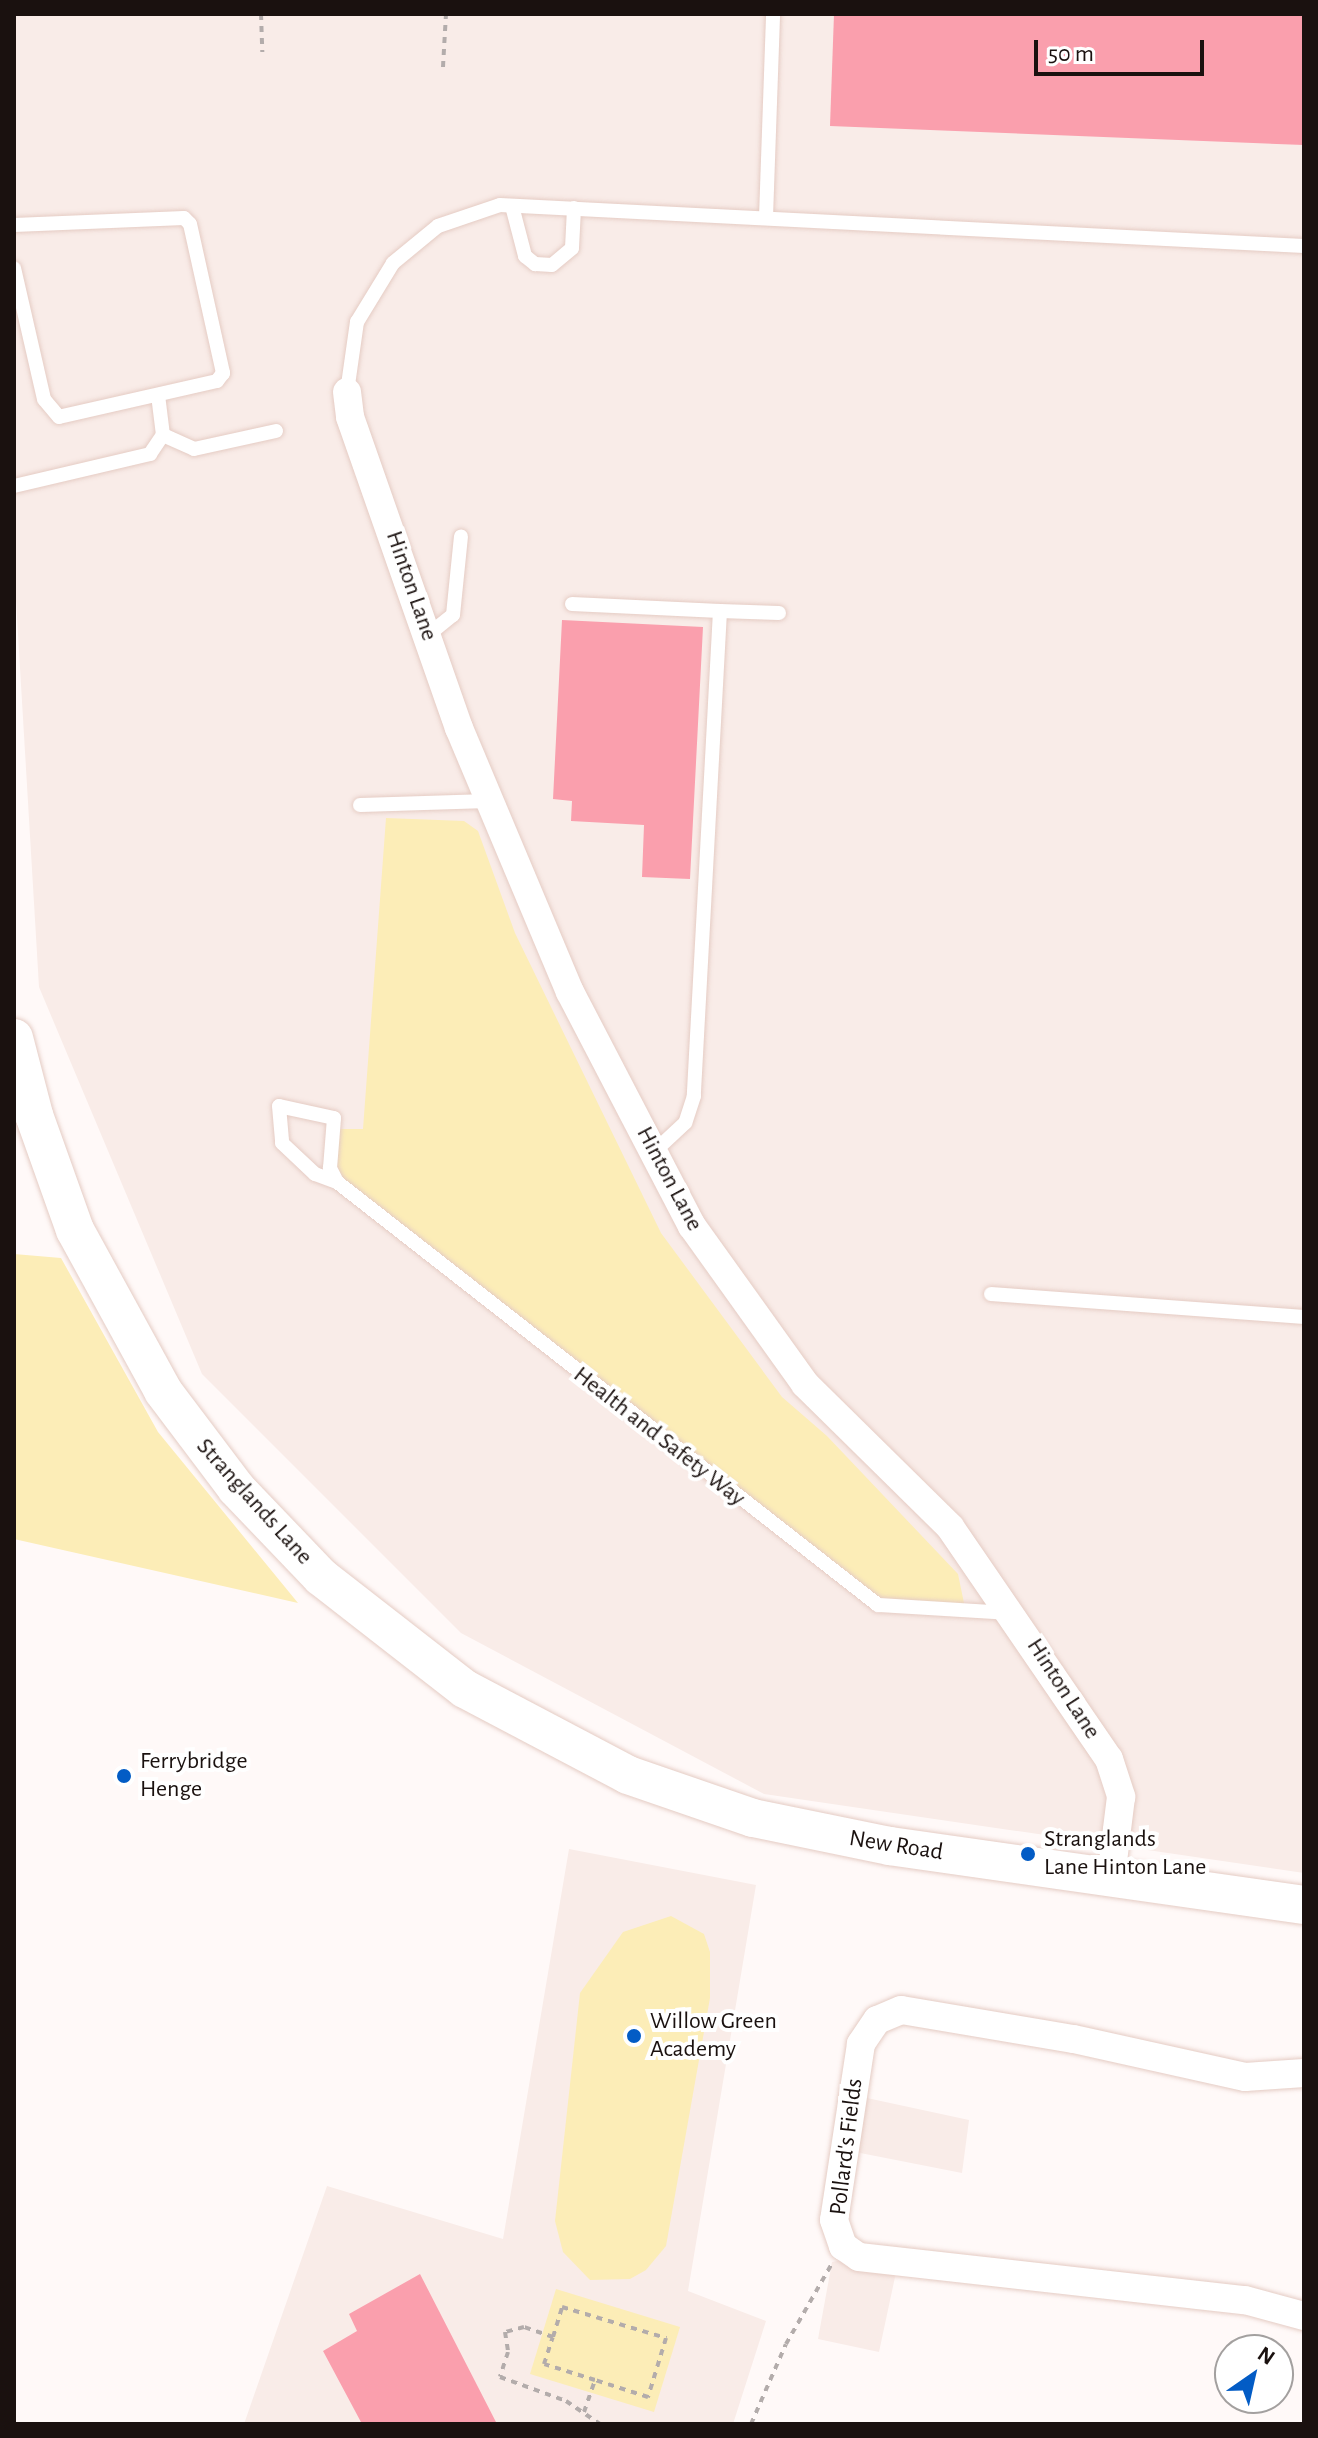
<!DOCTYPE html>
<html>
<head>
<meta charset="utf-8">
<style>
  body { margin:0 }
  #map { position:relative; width:1318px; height:2438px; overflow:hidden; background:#fff9f8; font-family:"Alegreya Sans",sans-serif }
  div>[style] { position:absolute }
  .built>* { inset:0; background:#f9ece8 }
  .green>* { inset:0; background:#fcedb7 }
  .building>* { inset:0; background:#fa9fad }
  .path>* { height:4px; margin-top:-2px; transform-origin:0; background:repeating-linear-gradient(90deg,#b3acab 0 6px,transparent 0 12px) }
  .roads { filter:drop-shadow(0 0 2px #e5ccc4) drop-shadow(0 0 2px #e5ccc4) }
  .lane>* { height:14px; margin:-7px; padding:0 7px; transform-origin:7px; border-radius:7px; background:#fff }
  .street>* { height:28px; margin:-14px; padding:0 14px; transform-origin:14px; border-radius:14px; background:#fff }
  .secondary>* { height:38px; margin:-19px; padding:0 19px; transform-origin:19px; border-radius:19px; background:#fff }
  .dots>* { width:22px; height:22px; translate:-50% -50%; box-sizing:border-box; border:4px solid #fff; border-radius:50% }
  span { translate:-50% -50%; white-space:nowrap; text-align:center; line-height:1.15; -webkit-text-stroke:8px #fff; paint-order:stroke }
  .street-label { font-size:24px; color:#1a110f }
  .poi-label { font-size:24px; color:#1a110f }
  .left { translate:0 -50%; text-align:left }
  .frame { position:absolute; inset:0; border:16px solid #1a110f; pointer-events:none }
  .north { position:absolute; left:1214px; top:2334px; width:80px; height:80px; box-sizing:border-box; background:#fff; border:2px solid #a3a09f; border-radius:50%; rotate:34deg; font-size:22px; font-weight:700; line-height:32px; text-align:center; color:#1a110f }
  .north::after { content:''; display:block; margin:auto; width:28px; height:36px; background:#035cc5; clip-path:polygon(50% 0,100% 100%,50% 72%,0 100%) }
  .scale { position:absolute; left:1034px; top:40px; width:170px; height:36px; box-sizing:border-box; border:4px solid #1a110f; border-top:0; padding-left:10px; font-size:24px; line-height:28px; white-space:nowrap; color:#1a110f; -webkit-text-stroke:6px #fff; paint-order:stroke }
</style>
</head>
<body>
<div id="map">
  <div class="built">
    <i style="clip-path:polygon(14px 14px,1304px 14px,1304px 1873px,764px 1794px,461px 1633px,202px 1374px,39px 987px,14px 567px)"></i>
    <i style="clip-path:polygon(569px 1849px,756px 1885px,688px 2291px,766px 2321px,733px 2424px,244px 2424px,327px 2186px,503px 2239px)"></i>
    <i style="clip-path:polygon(853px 2095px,969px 2120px,962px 2173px,845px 2150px)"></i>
    <i style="clip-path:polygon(859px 2257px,898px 2263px,879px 2352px,818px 2339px,832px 2262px)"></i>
  </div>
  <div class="green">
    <i style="clip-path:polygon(386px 818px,464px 821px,478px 831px,515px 933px,661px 1233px,782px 1397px,827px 1436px,958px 1574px,965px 1608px,878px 1605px,337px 1182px,333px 1129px,363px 1129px)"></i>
    <i style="clip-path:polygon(14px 1254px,61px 1258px,158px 1432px,298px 1603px,14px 1539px)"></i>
    <i style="clip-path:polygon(671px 1916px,704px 1934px,710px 1952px,710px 1998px,666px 2246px,646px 2270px,630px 2279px,590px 2280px,563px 2252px,555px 2221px,580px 1993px,623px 1932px)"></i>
    <i style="clip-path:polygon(556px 2289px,680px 2327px,654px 2412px,530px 2374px)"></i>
  </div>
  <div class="building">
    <i style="clip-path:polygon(834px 14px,1304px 14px,1304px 145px,830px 126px)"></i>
    <i style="clip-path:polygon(562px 620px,703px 627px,690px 879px,642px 877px,644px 825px,571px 821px,572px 801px,553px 799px)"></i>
    <i style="clip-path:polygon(420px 2274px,497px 2424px,362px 2424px,323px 2351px,357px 2331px,349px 2314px)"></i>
  </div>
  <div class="path">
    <i style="left:261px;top:14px;width:38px;rotate:88deg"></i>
    <i style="left:443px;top:67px;width:53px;rotate:-86.8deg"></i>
    <i style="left:553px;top:2337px;width:31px;rotate:-73deg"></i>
    <i style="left:562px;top:2307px;width:109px;rotate:16.6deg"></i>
    <i style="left:666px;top:2338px;width:62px;rotate:107deg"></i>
    <i style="left:648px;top:2397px;width:56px;rotate:-162.2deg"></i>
    <i style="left:584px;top:2412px;width:34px;rotate:-71deg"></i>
    <i style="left:595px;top:2380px;width:53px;rotate:-162.6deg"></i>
    <i style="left:544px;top:2364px;width:28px;rotate:-72deg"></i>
    <i style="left:553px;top:2337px;width:31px;rotate:-161deg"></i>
    <i style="left:524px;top:2327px;width:20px;rotate:165deg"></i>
    <i style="left:505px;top:2332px;width:20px;rotate:81deg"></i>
    <i style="left:508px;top:2352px;width:26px;rotate:108deg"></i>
    <i style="left:500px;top:2377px;width:70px;rotate:20deg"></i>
    <i style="left:566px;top:2401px;width:41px;rotate:34.1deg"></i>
    <i style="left:751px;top:2424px;width:87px;rotate:-66.4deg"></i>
    <i style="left:786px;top:2344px;width:91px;rotate:-60.3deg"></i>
  </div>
  <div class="roads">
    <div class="lane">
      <i style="left:512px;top:206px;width:52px;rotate:75.4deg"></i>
      <i style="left:525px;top:256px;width:13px;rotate:39deg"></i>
      <i style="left:535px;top:264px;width:17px;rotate:3deg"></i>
      <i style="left:552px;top:265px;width:26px;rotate:-40deg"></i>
      <i style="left:572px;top:248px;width:40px;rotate:-87.1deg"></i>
      <i style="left:766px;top:217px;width:203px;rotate:-88deg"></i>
      <i style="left:14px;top:225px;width:170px;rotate:-2.4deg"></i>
      <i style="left:184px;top:218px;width:8px;rotate:45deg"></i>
      <i style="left:190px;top:224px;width:153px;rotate:77.5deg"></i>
      <i style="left:223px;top:373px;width:10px;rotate:127deg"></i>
      <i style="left:217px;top:381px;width:162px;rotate:167.2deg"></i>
      <i style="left:59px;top:417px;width:23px;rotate:-130deg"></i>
      <i style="left:44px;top:399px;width:134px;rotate:-102.9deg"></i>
      <i style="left:347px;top:392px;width:71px;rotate:-81.9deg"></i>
      <i style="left:357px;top:322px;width:69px;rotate:-58.6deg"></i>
      <i style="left:393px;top:263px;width:58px;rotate:-39.4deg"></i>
      <i style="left:438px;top:226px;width:65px;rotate:-18.7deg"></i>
      <i style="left:500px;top:205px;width:805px;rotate:2.92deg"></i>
      <i style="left:163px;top:435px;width:34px;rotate:24deg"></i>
      <i style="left:194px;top:449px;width:84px;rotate:-12.4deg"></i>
      <i style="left:14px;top:486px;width:140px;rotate:-13.2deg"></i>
      <i style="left:150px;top:454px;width:23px;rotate:-56deg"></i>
      <i style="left:163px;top:435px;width:40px;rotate:-97.1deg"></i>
      <i style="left:572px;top:604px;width:148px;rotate:2.7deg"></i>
      <i style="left:720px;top:611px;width:486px;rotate:93.1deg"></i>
      <i style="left:694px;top:1096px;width:28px;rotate:108deg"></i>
      <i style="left:685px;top:1123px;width:41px;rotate:137deg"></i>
      <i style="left:720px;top:611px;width:59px;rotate:1.9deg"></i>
      <i style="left:428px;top:635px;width:32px;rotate:-39deg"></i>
      <i style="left:453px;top:615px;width:79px;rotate:-84.2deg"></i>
      <i style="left:360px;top:805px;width:129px;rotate:-1.8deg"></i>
      <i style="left:337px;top:1182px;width:16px;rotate:-117deg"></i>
      <i style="left:330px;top:1168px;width:50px;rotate:-85.4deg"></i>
      <i style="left:334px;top:1118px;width:56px;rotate:-167.7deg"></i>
      <i style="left:279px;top:1106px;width:37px;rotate:85deg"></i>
      <i style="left:282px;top:1143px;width:45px;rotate:43.2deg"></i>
      <i style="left:315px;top:1174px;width:23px;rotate:20deg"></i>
      <i style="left:337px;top:1182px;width:687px;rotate:38.02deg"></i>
      <i style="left:878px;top:1605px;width:130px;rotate:3.5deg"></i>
      <i style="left:991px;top:1294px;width:314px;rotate:4.2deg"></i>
    </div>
    <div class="street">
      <i style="left:347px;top:392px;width:25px;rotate:83deg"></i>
      <i style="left:350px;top:417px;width:330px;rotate:70.7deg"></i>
      <i style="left:459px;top:728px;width:286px;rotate:67.2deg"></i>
      <i style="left:570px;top:992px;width:264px;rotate:62.5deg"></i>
      <i style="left:692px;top:1226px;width:194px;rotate:54.4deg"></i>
      <i style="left:805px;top:1384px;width:204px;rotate:44.6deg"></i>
      <i style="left:950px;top:1527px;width:281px;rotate:55.6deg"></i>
      <i style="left:1109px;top:1759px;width:40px;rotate:72deg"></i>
      <i style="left:1121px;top:1797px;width:81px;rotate:97.1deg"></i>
      <i style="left:1304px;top:2073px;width:59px;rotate:176.1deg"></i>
      <i style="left:1245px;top:2077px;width:176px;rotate:-167.5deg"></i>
      <i style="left:1073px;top:2039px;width:174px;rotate:-170.4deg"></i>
      <i style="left:901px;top:2010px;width:26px;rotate:157deg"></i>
      <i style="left:877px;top:2020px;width:29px;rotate:124deg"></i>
      <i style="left:861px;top:2044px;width:178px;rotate:98.7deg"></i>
      <i style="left:834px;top:2220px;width:28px;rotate:71deg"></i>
      <i style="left:843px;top:2246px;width:19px;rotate:35deg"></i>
      <i style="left:859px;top:2257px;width:388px;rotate:6.4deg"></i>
      <i style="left:1245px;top:2300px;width:61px;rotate:15.2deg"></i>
    </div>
    <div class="secondary">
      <i style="left:14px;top:1038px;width:80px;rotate:75.4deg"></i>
      <i style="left:34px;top:1115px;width:122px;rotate:70.4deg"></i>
      <i style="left:75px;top:1230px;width:183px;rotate:61.3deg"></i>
      <i style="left:163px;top:1391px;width:121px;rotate:53deg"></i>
      <i style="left:236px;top:1488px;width:123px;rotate:46.3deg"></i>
      <i style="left:321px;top:1577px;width:182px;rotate:37.9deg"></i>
      <i style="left:465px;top:1689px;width:184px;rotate:27.8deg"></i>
      <i style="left:628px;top:1775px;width:132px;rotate:19deg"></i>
      <i style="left:753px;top:1818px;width:140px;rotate:11.6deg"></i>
      <i style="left:890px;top:1846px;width:418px;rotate:8.1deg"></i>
    </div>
  </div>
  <div class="dots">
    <i style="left:124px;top:1776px;background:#035cc5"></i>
    <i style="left:1028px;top:1854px;background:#035cc5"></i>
    <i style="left:634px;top:2036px;background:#035cc5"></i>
  </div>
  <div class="street-label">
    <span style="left:411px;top:586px;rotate:71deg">Hinton Lane</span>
    <span style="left:669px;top:1179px;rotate:62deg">Hinton Lane</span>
    <span style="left:659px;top:1437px;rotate:38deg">Health and Safety Way</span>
    <span style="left:254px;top:1502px;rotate:48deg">Stranglands Lane</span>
    <span style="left:1063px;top:1689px;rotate:57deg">Hinton Lane</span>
    <span style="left:896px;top:1846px;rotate:9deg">New Road</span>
    <span style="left:847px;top:2147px;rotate:-83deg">Pollard's Fields</span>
  </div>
  <div class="poi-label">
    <span class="left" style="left:140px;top:1776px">Ferrybridge<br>Henge</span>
    <span class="left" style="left:1044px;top:1854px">Stranglands<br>Lane Hinton Lane</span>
    <span class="left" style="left:650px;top:2036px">Willow Green<br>Academy</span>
  </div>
  <div class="frame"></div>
  <div class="north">N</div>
  <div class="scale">50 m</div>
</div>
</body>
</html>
